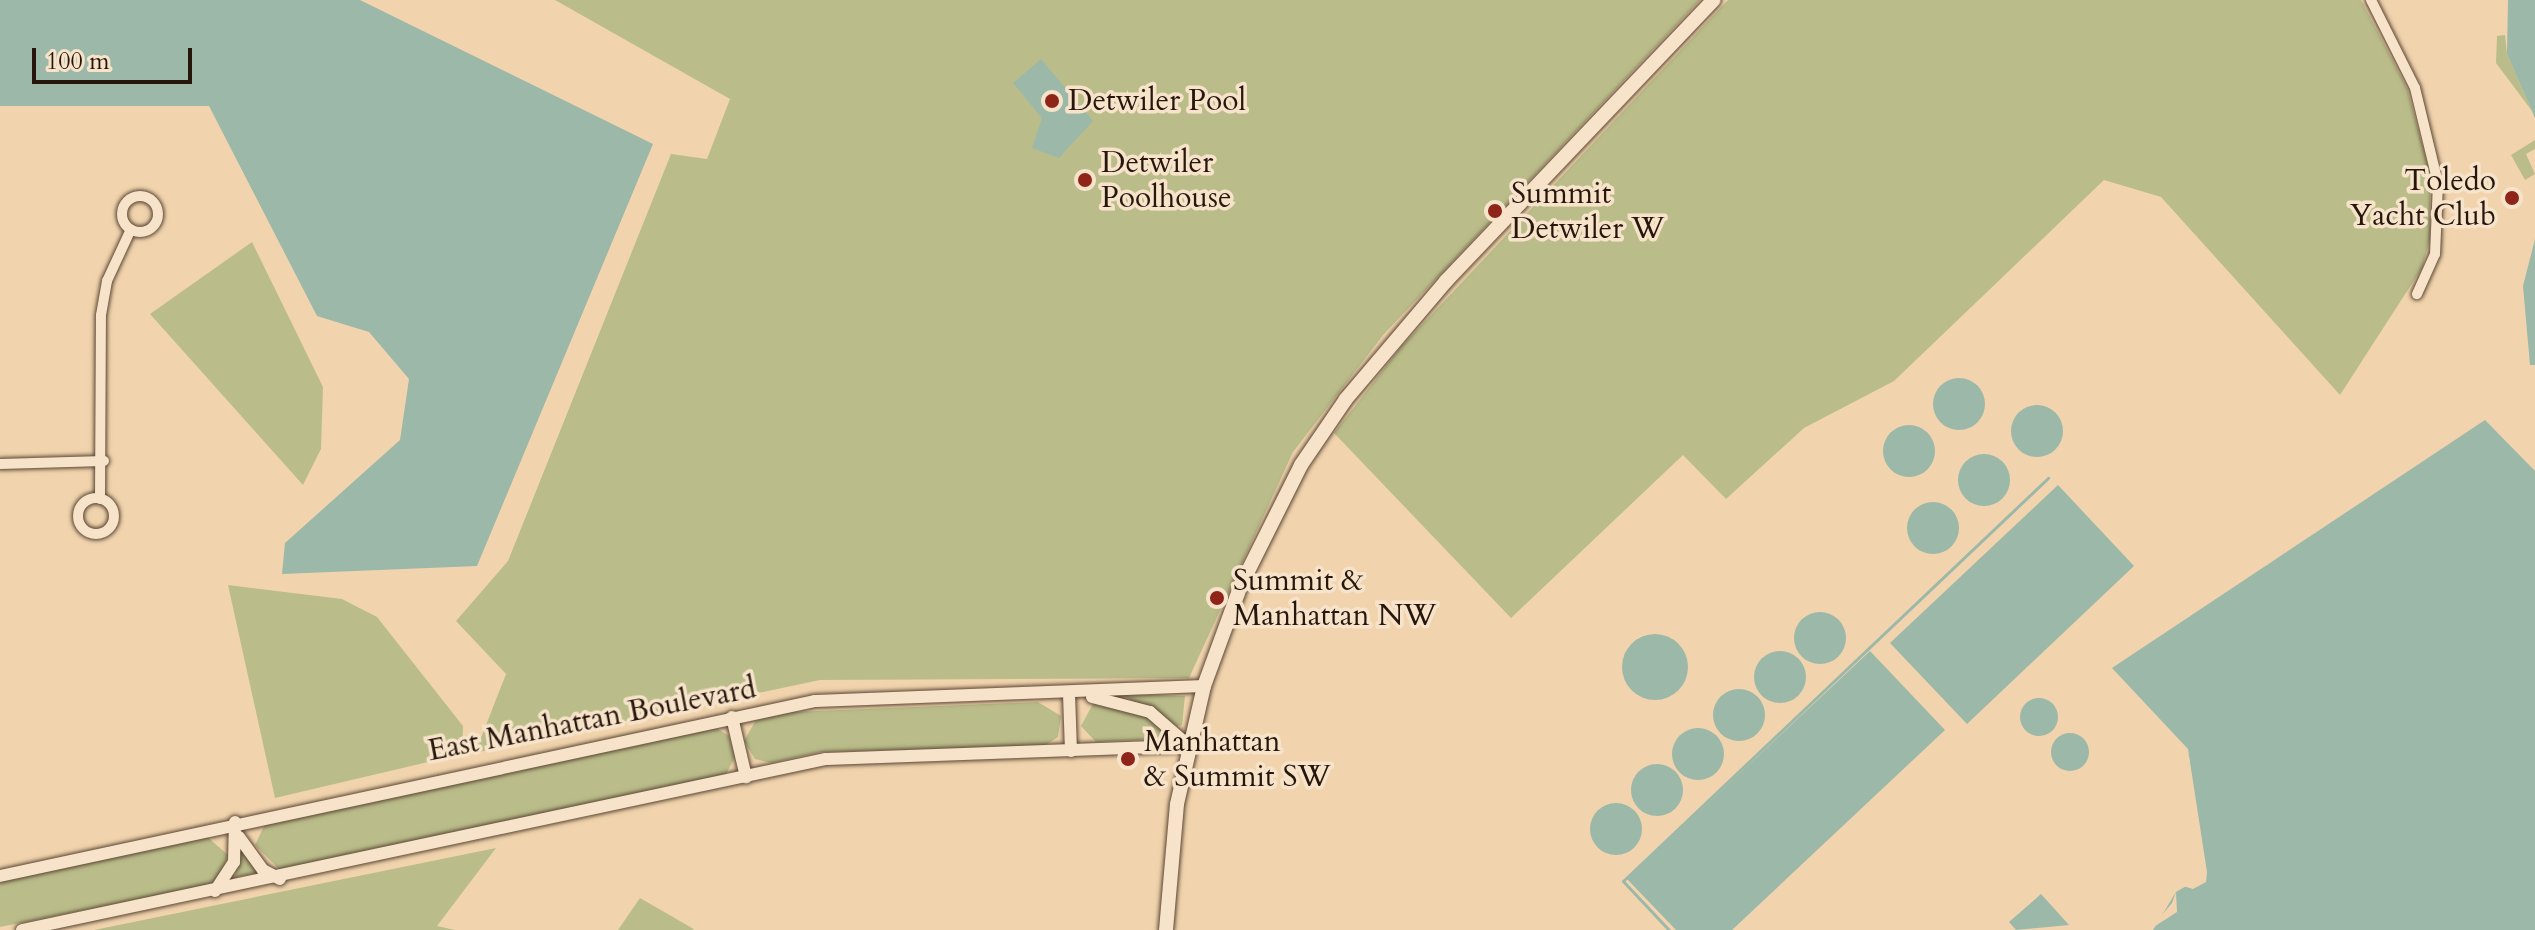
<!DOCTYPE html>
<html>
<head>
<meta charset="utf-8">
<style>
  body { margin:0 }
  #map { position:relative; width:2535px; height:930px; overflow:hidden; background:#f1d4ad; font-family:Cardo,serif }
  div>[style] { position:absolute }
  .green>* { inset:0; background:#babd8a }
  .water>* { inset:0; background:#9bb8a9 }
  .round { border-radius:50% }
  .pier>* { inset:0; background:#f1d4ad }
  .stream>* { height:3px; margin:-1.5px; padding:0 1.5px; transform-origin:1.5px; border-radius:1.5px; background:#9bb8a9 }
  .roads { filter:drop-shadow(0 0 2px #5a4634) drop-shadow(0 0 2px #5a4634) }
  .minor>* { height:10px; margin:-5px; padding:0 5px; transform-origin:5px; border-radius:5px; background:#f6e3ca }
  .minor>.ring { margin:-5px; padding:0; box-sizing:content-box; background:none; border:10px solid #f6e3ca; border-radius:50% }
  .tertiary>* { height:12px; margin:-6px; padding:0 6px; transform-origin:6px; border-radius:6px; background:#f6e3ca }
  .secondary>* { height:14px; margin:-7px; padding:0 7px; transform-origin:7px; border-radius:7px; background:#f6e3ca }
  .dots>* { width:22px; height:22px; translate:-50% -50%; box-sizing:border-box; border:4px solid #f6e3ca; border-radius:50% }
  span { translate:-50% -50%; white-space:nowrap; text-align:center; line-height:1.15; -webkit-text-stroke:7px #f6e3ca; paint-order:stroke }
  .poi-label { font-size:30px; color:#27160c }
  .left { translate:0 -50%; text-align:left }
  .right { translate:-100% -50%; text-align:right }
  .street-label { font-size:30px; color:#27160c }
  .scale { position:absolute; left:32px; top:48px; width:160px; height:36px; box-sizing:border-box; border:4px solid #27160c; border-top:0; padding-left:10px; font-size:24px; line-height:28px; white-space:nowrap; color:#27160c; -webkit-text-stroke:6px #f6e3ca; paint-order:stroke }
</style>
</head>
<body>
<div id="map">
  <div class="green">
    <i style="clip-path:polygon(555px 0,1700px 0,1384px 334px,1293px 452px,1189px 678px,820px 680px,475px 753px,506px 674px,456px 621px,508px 561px,671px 154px,707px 159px,730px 99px)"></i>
    <i style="clip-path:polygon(1728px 0,2361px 0,2407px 88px,2430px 174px,2430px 239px,2422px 268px,2340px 395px,2161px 197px,2104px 180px,1894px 381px,1804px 428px,1726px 499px,1683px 455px,1511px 618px,1334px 433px,1401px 347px)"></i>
    <i style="clip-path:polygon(2505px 35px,2507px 54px,2532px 111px,2496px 63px,2497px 36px)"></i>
    <i style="clip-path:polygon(2535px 140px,2535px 149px,2526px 154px,2535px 174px,2525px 180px,2511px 155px)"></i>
    <i style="clip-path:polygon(252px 242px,323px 387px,321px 449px,303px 485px,150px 314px)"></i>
    <i style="clip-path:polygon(228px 585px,342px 599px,377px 617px,463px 726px,462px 754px,275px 798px)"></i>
    <i style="clip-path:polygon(1121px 694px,1185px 696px,1182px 725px,1177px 726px)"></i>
    <i style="clip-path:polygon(1038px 702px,1061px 716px,1058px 737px,1044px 746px,821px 752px,771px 763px,755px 759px,744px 741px,756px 720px,793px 712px)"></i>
    <i style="clip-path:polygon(1094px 702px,1145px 714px,1174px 738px,1096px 742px,1081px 726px)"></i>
    <i style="clip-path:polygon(716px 728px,729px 736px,735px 757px,725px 776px,281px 871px,255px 845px,266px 822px)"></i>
    <i style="clip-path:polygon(204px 834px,228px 855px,218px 883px,0 927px,0 882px)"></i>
    <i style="clip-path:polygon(496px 848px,437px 926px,455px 930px,94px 930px)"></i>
    <i style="clip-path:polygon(241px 849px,258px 872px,257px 873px,235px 877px)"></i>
    <i style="clip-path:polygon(640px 898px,692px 928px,694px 930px,618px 930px)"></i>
  </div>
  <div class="water">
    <i style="clip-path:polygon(0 0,360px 0,653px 144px,477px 566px,282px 574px,285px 543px,400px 440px,409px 379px,369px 332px,317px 316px,209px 106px,0 106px)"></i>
    <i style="clip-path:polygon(2508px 0,2535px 0,2535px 118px,2507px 54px)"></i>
    <i style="clip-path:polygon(1041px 59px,1093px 121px,1059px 158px,1032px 148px,1042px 118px,1013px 83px)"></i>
    <i style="clip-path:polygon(2535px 239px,2535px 365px,2530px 365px,2523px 286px)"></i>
    <i class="round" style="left:1933px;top:378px;width:52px;height:52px"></i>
    <i class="round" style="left:2011px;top:405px;width:52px;height:52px"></i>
    <i style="clip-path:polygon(2485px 420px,2535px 471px,2535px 930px,2153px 930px,2176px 892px,2202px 877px,2188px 749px,2112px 668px)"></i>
    <i class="round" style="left:1883px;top:425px;width:52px;height:52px"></i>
    <i class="round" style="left:1958px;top:454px;width:52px;height:52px"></i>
    <i style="clip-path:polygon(2058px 485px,2134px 566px,1967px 724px,1890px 643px)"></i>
    <i class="round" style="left:1907px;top:502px;width:52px;height:52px"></i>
    <i class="round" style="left:1794px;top:612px;width:52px;height:52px"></i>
    <i class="round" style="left:1622px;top:634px;width:66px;height:66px"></i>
    <i style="clip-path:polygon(1870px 651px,1945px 730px,1732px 930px,1676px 930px,1627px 879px)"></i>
    <i class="round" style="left:1754px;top:651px;width:52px;height:52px"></i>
    <i class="round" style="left:1713px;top:689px;width:52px;height:52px"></i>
    <i class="round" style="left:2020px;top:698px;width:38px;height:38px"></i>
    <i class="round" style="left:1672px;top:728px;width:52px;height:52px"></i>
    <i class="round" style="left:2051px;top:733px;width:38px;height:38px"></i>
    <i class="round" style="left:1631px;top:764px;width:52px;height:52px"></i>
    <i class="round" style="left:1590px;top:803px;width:52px;height:52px"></i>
    <i style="clip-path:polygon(2041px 894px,2069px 925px,2016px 930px,2009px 922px)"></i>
  </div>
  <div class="pier">
    <i style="clip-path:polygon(2188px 749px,2207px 872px,2206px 882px,2193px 889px,2183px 886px,2198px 876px)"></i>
    <i style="clip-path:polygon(2176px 892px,2177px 912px,2149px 930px,2172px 903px)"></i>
  </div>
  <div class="stream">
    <i style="left:1669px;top:930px;width:67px;rotate:-133.2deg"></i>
    <i style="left:1623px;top:881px;width:586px;rotate:-43.48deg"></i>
  </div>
  <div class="roads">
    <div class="minor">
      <i style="left:2371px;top:0;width:98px;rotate:63.4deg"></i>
      <i style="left:2415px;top:88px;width:98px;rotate:76.4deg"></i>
      <i style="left:2438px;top:183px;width:71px;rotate:92.4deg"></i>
      <i style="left:2435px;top:254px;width:44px;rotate:114.2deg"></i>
      <i class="ring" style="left:122px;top:196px;width:26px;height:26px"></i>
      <i style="left:0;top:464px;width:104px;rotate:-1.7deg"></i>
      <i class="ring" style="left:78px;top:498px;width:26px;height:26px"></i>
      <i style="left:100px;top:499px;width:184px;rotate:-89.7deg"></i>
      <i style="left:101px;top:315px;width:35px;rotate:-80deg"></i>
      <i style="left:107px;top:281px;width:57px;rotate:-65.2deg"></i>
    </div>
    <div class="tertiary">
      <i style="left:1069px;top:694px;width:57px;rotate:88deg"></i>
      <i style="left:1092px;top:697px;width:60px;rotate:14.5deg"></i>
      <i style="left:1150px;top:712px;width:52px;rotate:41.1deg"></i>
      <i style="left:732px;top:717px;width:62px;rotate:76.9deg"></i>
      <i style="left:239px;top:837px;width:41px;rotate:54deg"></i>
      <i style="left:263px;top:870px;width:19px;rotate:28deg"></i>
      <i style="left:0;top:876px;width:834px;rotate:-12.12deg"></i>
      <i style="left:815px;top:701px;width:389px;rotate:-2.2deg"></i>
      <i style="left:215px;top:891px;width:35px;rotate:-57deg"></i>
      <i style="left:234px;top:862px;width:40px;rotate:-88.6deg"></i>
      <i style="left:22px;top:930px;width:822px;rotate:-12.01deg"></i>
      <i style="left:826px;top:759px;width:363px;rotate:-2.1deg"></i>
    </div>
    <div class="secondary">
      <i style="left:1166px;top:930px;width:126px;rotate:-85deg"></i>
      <i style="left:1177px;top:804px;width:121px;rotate:-77.1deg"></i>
      <i style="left:1204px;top:686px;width:108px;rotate:-69.9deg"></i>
      <i style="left:1241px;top:585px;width:134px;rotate:-63.4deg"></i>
      <i style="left:1301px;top:465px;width:80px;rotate:-55.7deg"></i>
      <i style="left:1346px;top:399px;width:155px;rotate:-49.7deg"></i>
      <i style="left:1446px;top:281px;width:388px;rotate:-46.4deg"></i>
    </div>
  </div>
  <div class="dots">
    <i style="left:1052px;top:101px;background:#8f2418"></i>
    <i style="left:1085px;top:180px;background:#8f2418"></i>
    <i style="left:2512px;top:198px;background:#8f2418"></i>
    <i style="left:1495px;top:211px;background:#8f2418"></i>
    <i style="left:1217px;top:598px;background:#8f2418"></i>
    <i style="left:1128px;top:759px;background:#8f2418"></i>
  </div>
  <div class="poi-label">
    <span class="left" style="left:1068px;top:101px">Detwiler Pool</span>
    <span class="left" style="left:1101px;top:180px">Detwiler<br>Poolhouse</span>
    <span class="right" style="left:2496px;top:198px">Toledo<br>Yacht Club</span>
    <span class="left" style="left:1511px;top:211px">Summit<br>Detwiler W</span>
    <span class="left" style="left:1233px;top:598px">Summit &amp;<br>Manhattan NW</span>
    <span class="left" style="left:1144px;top:759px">Manhattan<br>&amp; Summit SW</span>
  </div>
  <div class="street-label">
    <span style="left:592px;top:720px;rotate:-11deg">East Manhattan Boulevard</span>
  </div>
  <div class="scale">100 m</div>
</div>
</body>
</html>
